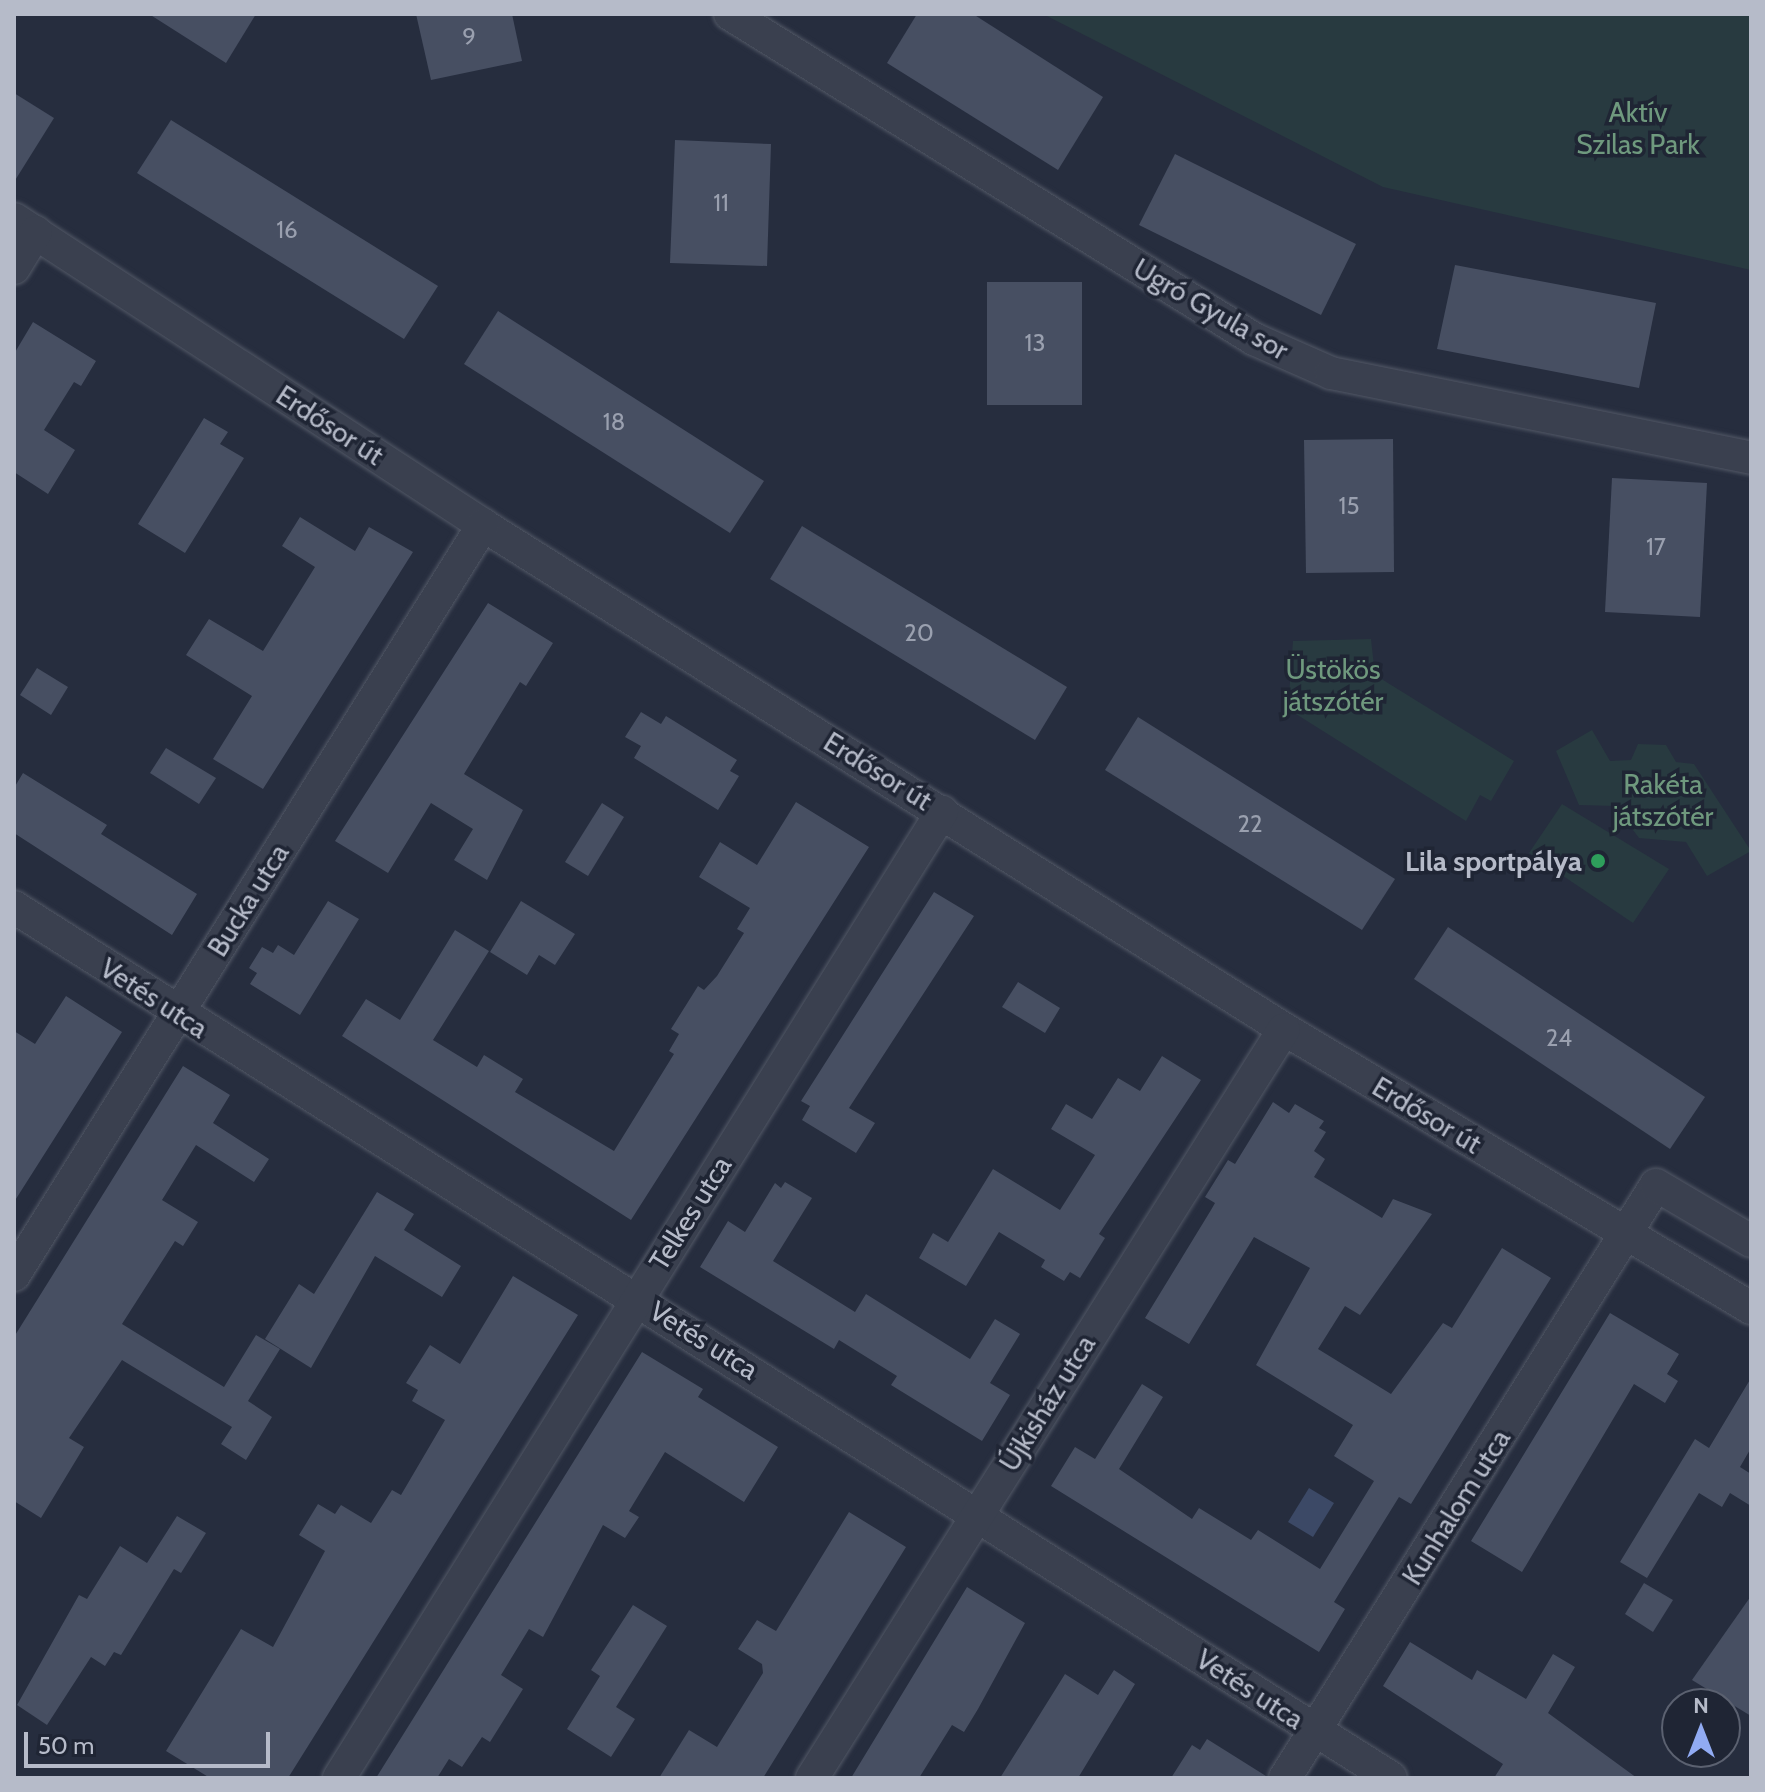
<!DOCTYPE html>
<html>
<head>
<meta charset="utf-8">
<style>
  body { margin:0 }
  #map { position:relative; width:1765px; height:1792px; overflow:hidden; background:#262d3e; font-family:Cabin,sans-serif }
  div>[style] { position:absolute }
  .green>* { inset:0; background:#283a40 }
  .water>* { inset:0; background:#3c4966 }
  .building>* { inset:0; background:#474f62 }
  .roads { filter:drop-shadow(0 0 2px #525866) drop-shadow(0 0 2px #525866) }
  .street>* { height:32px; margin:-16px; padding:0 16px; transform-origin:16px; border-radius:16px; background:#3a404f }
  .dots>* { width:22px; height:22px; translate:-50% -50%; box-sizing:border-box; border:4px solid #1f2534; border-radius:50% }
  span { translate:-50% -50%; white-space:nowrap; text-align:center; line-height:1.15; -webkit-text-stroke:7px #1f2534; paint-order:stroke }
  .number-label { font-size:24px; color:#9aa0af }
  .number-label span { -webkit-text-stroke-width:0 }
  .park-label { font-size:28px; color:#6f997e }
  .street-label { font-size:28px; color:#b6bbc9 }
  .poi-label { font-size:28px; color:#b6bbc9; font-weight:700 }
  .right { translate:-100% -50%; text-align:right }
  .frame { position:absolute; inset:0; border:16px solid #b6bbc9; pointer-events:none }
  .north { position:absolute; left:1661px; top:1688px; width:80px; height:80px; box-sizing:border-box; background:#1f2534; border:2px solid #5b6170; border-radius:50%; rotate:0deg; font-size:22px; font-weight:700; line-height:32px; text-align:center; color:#b6bbc9 }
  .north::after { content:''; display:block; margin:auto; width:28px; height:36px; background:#91abf3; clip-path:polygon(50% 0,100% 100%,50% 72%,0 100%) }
  .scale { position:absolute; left:24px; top:1732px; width:246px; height:36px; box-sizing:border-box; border:4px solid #b6bbc9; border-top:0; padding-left:10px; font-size:24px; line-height:28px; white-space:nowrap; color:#b6bbc9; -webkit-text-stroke:6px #1f2534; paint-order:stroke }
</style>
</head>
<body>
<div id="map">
  <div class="green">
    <i style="clip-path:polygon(1043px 14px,1751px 14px,1751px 270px,1383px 187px)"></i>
    <i style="clip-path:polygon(1371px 639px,1375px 675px,1514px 761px,1491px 801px,1480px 795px,1466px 821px,1288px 709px,1293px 641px)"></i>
    <i style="clip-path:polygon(1592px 730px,1610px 761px,1631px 760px,1638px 744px,1666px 745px,1676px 762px,1694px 764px,1751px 851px,1707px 876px,1686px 842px,1639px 838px,1615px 806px,1579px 805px,1556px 751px)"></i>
    <i style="clip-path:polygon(1562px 804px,1669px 869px,1633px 923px,1529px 853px)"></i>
  </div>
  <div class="water">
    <i style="clip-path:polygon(1309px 1488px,1334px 1503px,1313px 1537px,1288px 1522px)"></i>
  </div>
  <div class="building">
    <i style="clip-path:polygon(149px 14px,256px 14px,226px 63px)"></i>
    <i style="clip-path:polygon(416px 14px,512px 14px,522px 61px,431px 80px)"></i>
    <i style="clip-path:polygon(917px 14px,973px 14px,1103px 97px,1058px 170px,887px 63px)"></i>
    <i style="clip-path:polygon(14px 93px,54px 118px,14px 182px)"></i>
    <i style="clip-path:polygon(171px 120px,438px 286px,404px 339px,137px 173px)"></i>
    <i style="clip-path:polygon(675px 140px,771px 144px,767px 266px,670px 263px)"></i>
    <i style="clip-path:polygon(1175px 154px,1356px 244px,1321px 315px,1139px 225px)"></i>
    <i style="clip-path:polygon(1455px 265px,1656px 303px,1639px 388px,1437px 349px)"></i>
    <i style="clip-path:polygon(987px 282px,1082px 282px,1082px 405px,987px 405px)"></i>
    <i style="clip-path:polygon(498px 311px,764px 481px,730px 533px,464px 364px)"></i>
    <i style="clip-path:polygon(33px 322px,96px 361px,81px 386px,74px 382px,44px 430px,75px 450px,48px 494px,14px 472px,14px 354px)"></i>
    <i style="clip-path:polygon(204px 418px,228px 432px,220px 444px,244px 458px,185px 553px,138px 524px)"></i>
    <i style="clip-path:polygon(1393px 439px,1394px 572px,1306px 573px,1304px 440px)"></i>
    <i style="clip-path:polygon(1612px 478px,1707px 483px,1700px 617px,1605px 612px)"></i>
    <i style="clip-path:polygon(300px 517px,355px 551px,369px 527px,413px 552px,263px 789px,213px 759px,252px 696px,186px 655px,209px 619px,263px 651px,315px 567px,282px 546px)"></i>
    <i style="clip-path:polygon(802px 526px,1067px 687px,1035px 740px,770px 579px)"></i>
    <i style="clip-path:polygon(488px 603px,553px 643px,526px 686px,520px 682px,464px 774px,523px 810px,487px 880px,454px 860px,473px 829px,431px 803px,388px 873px,335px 841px)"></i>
    <i style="clip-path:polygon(37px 668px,68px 687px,51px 715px,20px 695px)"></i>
    <i style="clip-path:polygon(641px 712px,661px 724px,666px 716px,737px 760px,730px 771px,739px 776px,718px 810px,634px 758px,641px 746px,625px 737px)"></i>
    <i style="clip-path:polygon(1138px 717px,1395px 879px,1362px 930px,1105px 770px)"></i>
    <i style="clip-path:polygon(166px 748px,216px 778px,199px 804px,150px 773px)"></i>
    <i style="clip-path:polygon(23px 773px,107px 825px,101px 834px,197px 894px,172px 935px,14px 833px,14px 788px)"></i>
    <i style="clip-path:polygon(796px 802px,869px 847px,631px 1220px,342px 1036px,366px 999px,400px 1020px,455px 930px,489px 951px,433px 1040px,477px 1067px,484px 1055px,523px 1079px,515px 1092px,614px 1151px,674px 1054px,669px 1051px,679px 1034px,671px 1029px,698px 986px,704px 990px,717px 976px,744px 933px,737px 929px,750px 908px,699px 877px,720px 842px,757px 865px)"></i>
    <i style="clip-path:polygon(602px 803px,624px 817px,588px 876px,565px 862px)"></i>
    <i style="clip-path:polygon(934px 892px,974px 916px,849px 1108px,875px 1123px,856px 1153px,802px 1120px,810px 1106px,801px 1101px)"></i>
    <i style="clip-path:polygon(328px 901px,359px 919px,300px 1015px,250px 984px,257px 973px,249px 968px,262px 947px,273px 953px,278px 945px,294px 955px)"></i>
    <i style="clip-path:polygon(521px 901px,575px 934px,555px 965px,539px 955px,527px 975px,490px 952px)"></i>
    <i style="clip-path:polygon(1448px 927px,1705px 1097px,1670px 1149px,1414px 979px)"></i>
    <i style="clip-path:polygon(1018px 982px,1060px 1008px,1045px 1033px,1002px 1007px)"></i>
    <i style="clip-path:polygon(66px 996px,122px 1032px,14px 1202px,14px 1031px,35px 1044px)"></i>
    <i style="clip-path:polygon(1162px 1056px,1201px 1080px,1099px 1234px,1105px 1238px,1080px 1278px,1070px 1272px,1064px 1281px,1041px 1267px,1045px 1260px,999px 1232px,966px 1286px,919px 1258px,933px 1233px,948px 1242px,993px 1169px,1060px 1210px,1095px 1155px,1051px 1129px,1066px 1104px,1092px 1119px,1118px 1078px,1140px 1091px)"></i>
    <i style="clip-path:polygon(183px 1066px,230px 1095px,213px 1123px,269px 1159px,254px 1182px,196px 1145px,162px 1200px,198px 1222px,183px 1246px,175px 1241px,122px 1324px,224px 1387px,256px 1335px,280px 1349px,248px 1401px,272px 1417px,246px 1460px,221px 1444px,232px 1427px,122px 1360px,69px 1438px,84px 1447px,41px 1518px,14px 1501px,14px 1337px)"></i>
    <i style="clip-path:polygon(1273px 1102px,1289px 1113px,1295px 1104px,1324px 1121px,1319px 1128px,1326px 1132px,1314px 1151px,1325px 1159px,1314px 1177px,1382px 1218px,1393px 1199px,1432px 1214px,1360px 1315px,1345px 1306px,1318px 1349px,1391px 1394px,1443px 1323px,1452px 1328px,1502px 1248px,1551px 1278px,1411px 1504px,1399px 1497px,1334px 1602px,1345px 1609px,1319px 1652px,1051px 1486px,1075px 1447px,1095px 1459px,1142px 1384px,1163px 1397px,1119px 1469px,1192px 1519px,1199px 1508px,1251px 1540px,1258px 1530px,1320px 1569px,1374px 1481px,1334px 1456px,1353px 1425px,1256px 1365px,1310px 1268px,1254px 1237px,1189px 1344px,1145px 1318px,1211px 1210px,1215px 1203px,1205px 1197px,1228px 1160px,1235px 1164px)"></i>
    <i style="clip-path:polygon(785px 1182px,812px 1198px,773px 1261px,855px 1312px,866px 1294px,970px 1359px,995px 1319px,1020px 1334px,990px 1383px,1010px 1395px,982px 1441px,891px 1385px,897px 1376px,839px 1340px,834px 1349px,700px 1267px,728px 1221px,745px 1232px,775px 1183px,781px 1188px)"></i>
    <i style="clip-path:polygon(377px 1192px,414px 1214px,404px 1230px,461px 1266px,442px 1297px,375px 1256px,311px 1368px,265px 1339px,299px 1284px,314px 1294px)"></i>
    <i style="clip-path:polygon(513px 1276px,578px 1315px,288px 1778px,210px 1778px,166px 1751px,241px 1629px,273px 1647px,325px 1551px,299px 1535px,318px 1504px,335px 1514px,341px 1505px,371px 1523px,392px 1490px,401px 1495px,445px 1420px,412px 1401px,418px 1390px,406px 1383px,430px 1345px,460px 1364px)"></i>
    <i style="clip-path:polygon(1610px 1313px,1679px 1354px,1667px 1374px,1678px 1381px,1665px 1403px,1634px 1384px,1522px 1572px,1471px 1541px)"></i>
    <i style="clip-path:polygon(642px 1352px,703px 1389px,698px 1397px,778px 1447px,744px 1502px,665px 1452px,629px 1511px,639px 1517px,625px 1538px,603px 1525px,543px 1637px,529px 1629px,501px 1675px,523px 1689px,490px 1742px,482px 1737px,462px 1767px,449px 1759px,437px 1778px,376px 1778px)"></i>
    <i style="clip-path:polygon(1751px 1378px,1751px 1448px,1740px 1467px,1751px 1474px,1751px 1506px,1730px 1493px,1722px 1507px,1699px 1493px,1647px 1578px,1620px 1562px,1695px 1439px,1709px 1448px)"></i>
    <i style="clip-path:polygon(849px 1512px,906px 1547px,763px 1778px,659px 1778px,689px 1730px,717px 1747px,763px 1673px,762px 1664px,738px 1649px,757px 1620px,776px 1631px)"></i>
    <i style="clip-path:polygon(177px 1516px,206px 1533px,181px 1573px,174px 1569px,121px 1655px,114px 1652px,105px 1666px,91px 1657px,47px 1725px,17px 1705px,79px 1595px,87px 1599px,120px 1546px,147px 1563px)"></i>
    <i style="clip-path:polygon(1644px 1583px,1673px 1600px,1653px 1632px,1625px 1614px)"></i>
    <i style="clip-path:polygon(967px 1587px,1025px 1623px,978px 1709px,964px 1732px,952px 1725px,919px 1778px,851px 1778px)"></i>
    <i style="clip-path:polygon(1751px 1596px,1751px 1716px,1692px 1680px)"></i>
    <i style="clip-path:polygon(633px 1605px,667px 1626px,616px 1707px,635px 1719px,611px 1757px,567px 1729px,600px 1676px,591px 1670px)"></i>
    <i style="clip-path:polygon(1410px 1642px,1472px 1680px,1477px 1670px,1526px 1699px,1553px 1654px,1575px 1667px,1548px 1713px,1637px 1778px,1494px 1778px,1503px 1764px,1383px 1686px)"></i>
    <i style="clip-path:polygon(1114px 1670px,1135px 1684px,1078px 1778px,1000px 1778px,1065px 1674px,1098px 1695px)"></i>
    <i style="clip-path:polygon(1207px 1739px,1266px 1776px,1266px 1778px,1171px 1778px,1192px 1745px,1200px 1750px)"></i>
  </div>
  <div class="roads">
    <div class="street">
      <i style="left:730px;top:14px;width:617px;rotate:31.81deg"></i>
      <i style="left:1254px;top:339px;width:84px;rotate:23.8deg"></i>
      <i style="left:1331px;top:373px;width:429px;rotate:11.4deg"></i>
      <i style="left:14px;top:219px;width:560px;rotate:33.12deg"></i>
      <i style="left:483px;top:525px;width:946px;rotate:32.18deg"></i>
      <i style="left:1284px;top:1029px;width:544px;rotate:30.86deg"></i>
      <i style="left:14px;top:268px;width:42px;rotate:-58.6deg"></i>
      <i style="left:14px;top:907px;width:1629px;rotate:32.31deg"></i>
      <i style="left:14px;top:1275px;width:885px;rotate:-57.98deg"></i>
      <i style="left:339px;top:1778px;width:1139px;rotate:-58.03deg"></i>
      <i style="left:812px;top:1778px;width:885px;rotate:-57.78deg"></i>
      <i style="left:1285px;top:1778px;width:699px;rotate:-57.97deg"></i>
      <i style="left:1656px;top:1185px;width:110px;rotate:30.5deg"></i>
    </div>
  </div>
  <div class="dots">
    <i style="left:1598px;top:861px;background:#2e9e5b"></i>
  </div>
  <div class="number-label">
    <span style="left:469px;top:37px">9</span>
    <span style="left:721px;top:203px">11</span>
    <span style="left:287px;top:230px">16</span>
    <span style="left:1035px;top:343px">13</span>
    <span style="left:614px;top:422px">18</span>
    <span style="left:1349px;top:506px">15</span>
    <span style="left:1656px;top:547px">17</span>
    <span style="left:919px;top:633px">20</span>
    <span style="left:1250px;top:824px">22</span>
    <span style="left:1559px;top:1038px">24</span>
  </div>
  <div class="park-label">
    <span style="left:1638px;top:128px">Aktív<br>Szilas Park</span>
    <span style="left:1333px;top:685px">Üstökös<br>játszótér</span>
    <span style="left:1663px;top:800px">Rakéta<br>játszótér</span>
  </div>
  <div class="street-label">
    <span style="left:1211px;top:309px;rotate:30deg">Ugró Gyula sor</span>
    <span style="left:330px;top:425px;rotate:33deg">Erdősor út</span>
    <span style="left:878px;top:771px;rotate:32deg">Erdősor út</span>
    <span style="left:248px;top:900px;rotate:-58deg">Bucka utca</span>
    <span style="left:154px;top:998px;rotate:33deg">Vetés utca</span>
    <span style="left:1427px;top:1115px;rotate:31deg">Erdősor út</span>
    <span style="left:690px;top:1213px;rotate:-58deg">Telkes utca</span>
    <span style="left:704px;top:1340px;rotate:32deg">Vetés utca</span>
    <span style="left:1047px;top:1403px;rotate:-58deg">Újkisház utca</span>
    <span style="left:1456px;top:1507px;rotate:-58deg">Kunhalom utca</span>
    <span style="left:1250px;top:1689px;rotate:33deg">Vetés utca</span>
  </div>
  <div class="poi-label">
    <span class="right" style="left:1582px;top:861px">Lila sportpálya</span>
  </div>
  <div class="frame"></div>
  <div class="north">N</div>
  <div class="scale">50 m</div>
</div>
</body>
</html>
